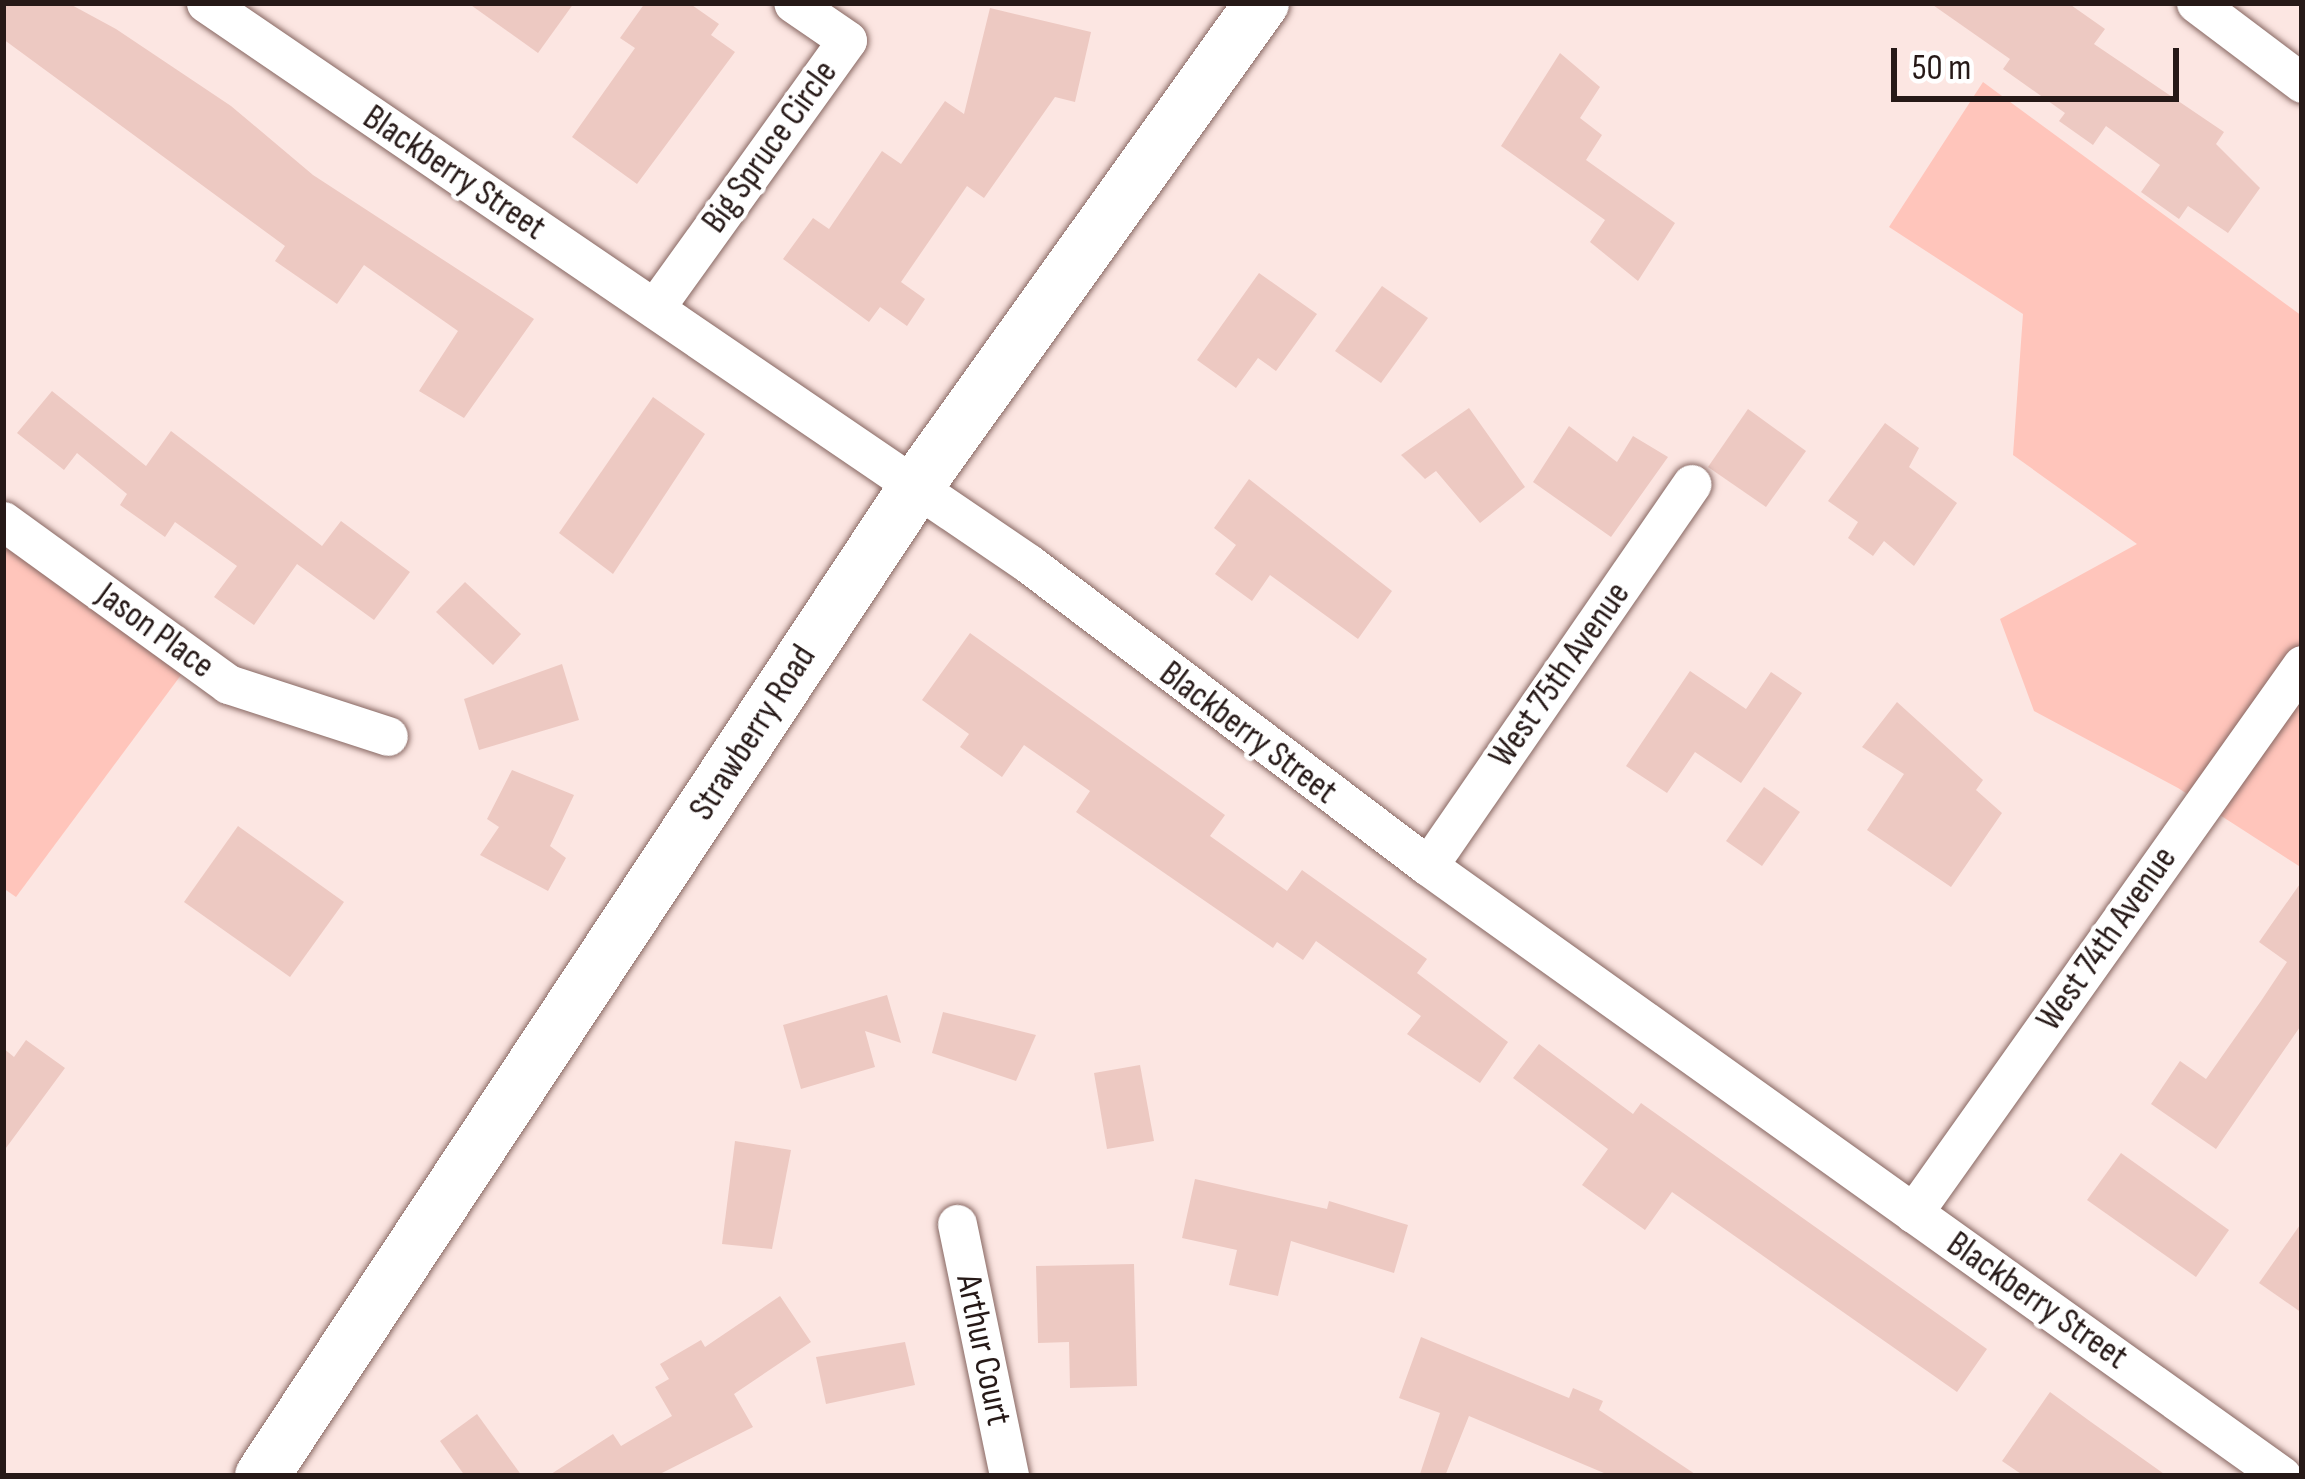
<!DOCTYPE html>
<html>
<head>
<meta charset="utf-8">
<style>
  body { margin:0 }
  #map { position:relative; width:2305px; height:1479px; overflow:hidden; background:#fce6e2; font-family:"Sofia Sans Condensed",sans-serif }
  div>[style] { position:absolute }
  .green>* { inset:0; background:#ffc5bb }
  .building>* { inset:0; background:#edc9c2 }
  .roads { filter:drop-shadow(0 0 3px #876762) drop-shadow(0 0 3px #876762) }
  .street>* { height:39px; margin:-19.5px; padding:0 19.5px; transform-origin:19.5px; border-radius:19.5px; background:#fff }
  .secondary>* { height:54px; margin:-27px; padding:0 27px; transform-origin:27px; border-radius:27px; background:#fff }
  span { translate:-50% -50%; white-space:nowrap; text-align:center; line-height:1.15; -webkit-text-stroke:9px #fff; paint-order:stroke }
  .street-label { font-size:36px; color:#261917 }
  .frame { position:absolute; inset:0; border:6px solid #261917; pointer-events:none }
  .scale { position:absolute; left:1891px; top:48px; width:288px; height:54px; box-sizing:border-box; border:6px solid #261917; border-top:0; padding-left:15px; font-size:36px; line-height:42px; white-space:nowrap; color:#261917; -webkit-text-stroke:9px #fff; paint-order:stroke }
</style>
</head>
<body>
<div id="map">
  <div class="green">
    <i style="clip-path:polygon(1983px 82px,2302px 316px,2302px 868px,2178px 788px,2034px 711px,2000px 619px,2137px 544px,2013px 455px,2023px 314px,1889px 227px)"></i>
    <i style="clip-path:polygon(3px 535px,187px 667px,16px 897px,3px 888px)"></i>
  </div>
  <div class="building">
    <i style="clip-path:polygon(3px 3px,68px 3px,116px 29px,231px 106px,313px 175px,534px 319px,464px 418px,419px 391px,458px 331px,364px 265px,337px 304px,275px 261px,285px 246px,3px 39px)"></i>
    <i style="clip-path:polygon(468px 3px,574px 3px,538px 53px)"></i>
    <i style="clip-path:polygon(645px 3px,689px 3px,719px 24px,711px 35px,735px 52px,637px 184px,572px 137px,635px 48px,620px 38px)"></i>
    <i style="clip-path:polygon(1930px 3px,2068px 3px,2105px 29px,2094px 44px,2224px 132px,2216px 144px,2260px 188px,2228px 233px,2188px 206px,2179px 219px,2141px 192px,2160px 165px,2106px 126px,2093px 145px,2059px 121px,2065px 113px,2003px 69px,2010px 59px)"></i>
    <i style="clip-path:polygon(990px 8px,1091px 32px,1075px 102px,1055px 97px,984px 198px,967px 186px,901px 282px,925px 299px,907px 326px,880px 307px,869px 322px,783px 259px,813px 218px,829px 229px,882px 151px,901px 164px,945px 101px,964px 114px)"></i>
    <i style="clip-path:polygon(1560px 53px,1600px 87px,1580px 118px,1602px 135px,1586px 160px,1675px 223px,1638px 281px,1590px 242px,1605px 220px,1501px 146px)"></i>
    <i style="clip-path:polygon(1259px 273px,1317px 314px,1276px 371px,1258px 358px,1236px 388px,1197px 360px)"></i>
    <i style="clip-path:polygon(1382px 286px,1428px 318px,1381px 383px,1335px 351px)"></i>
    <i style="clip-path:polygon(52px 391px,146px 466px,171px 431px,322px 546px,341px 521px,410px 572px,374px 620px,297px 564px,254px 625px,214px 597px,237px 566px,175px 522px,165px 537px,120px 505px,127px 494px,77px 453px,64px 470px,17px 433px)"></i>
    <i style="clip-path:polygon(653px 397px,705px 434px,613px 574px,559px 533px)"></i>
    <i style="clip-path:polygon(1469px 408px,1525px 487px,1480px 523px,1436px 471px,1425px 479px,1401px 455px)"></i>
    <i style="clip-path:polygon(1748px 409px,1806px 451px,1766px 507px,1708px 467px)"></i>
    <i style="clip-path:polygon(1885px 423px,1919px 448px,1909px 467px,1957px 503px,1914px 566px,1884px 541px,1873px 556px,1848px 538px,1858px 522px,1828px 501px)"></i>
    <i style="clip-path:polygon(1569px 426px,1617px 462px,1633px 436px,1668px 457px,1611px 537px,1533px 482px)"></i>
    <i style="clip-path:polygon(1249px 479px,1392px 591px,1358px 639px,1270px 575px,1252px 601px,1215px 574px,1236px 545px,1214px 528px)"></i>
    <i style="clip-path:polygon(465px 582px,521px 634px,493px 665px,436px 612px)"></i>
    <i style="clip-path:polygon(970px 633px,1225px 815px,1210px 836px,1287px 891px,1302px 870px,1427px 959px,1417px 973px,1508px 1042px,1480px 1083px,1407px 1034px,1421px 1016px,1316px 941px,1303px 960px,1277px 942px,1273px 948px,1076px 812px,1090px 791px,1024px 745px,1002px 777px,960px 747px,969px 734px,922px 700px)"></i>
    <i style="clip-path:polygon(562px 664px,579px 720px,479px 750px,464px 699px)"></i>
    <i style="clip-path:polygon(1690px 671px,1746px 709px,1771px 672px,1802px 693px,1741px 783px,1695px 752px,1667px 793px,1626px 766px)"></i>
    <i style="clip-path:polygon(1897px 702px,1983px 780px,1976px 790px,2002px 813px,1951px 887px,1867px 830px,1904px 774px,1862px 747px)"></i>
    <i style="clip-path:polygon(512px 770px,574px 795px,550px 846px,566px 858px,548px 891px,480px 855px,499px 827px,487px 819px)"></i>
    <i style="clip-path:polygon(1764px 787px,1800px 812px,1762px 866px,1726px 841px)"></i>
    <i style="clip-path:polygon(238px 826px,344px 902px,290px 977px,184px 902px)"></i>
    <i style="clip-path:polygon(2302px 881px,2302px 1024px,2216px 1149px,2151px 1104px,2180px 1061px,2206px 1079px,2261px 1001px,2287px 962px,2259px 942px)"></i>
    <i style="clip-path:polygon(887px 995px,901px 1043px,865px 1031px,875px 1067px,801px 1089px,783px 1025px)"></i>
    <i style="clip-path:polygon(943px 1012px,1036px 1035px,1016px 1081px,932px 1053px)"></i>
    <i style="clip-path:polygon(26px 1040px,65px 1068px,3px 1152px,3px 1048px,14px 1057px)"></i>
    <i style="clip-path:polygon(1539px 1044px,1633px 1114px,1641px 1103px,1987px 1349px,1957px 1392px,1672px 1192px,1645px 1230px,1582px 1185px,1608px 1149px,1513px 1078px)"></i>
    <i style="clip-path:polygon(1140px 1065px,1154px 1141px,1107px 1149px,1094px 1073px)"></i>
    <i style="clip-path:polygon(735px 1141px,791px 1150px,772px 1249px,722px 1244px)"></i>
    <i style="clip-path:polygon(2121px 1153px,2229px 1230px,2196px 1277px,2087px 1200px)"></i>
    <i style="clip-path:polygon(1195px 1179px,1327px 1209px,1329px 1201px,1408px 1225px,1394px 1273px,1291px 1241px,1278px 1296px,1229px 1285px,1237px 1250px,1182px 1238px)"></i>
    <i style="clip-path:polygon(2302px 1222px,2302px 1313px,2259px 1283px)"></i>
    <i style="clip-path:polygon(1134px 1264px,1137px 1386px,1070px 1388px,1069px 1342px,1038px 1343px,1036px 1266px)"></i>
    <i style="clip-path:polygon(780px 1296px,811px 1342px,734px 1394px,753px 1427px,656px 1476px,548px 1476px,613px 1434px,621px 1446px,672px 1416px,655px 1387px,669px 1379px,660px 1364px,701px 1340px,705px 1347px)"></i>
    <i style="clip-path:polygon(1421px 1337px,1569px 1398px,1573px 1388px,1603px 1401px,1599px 1410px,1698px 1476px,1611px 1476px,1469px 1416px,1445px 1476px,1420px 1474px,1440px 1413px,1399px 1398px)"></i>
    <i style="clip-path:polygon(905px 1342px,915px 1385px,826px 1404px,816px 1357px)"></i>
    <i style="clip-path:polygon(2050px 1392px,2091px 1422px,2167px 1476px,2024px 1476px,2002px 1461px)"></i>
    <i style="clip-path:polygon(477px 1414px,522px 1476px,465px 1476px,440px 1441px)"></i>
  </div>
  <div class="roads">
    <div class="street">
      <i style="left:206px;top:3px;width:996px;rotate:34.28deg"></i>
      <i style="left:1029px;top:564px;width:500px;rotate:37.12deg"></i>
      <i style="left:1428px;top:866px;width:1049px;rotate:35.54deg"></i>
      <i style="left:2196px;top:3px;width:133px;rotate:37deg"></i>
      <i style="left:656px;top:306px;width:327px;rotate:-54.3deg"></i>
      <i style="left:847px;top:40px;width:65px;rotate:-145.6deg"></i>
      <i style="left:3px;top:521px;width:278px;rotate:35.9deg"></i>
      <i style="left:228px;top:684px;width:168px;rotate:18deg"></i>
      <i style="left:1428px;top:866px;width:464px;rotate:-55.4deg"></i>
      <i style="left:1913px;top:1213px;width:672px;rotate:-54.63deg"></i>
      <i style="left:957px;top:1224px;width:257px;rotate:78.3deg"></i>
    </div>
    <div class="secondary">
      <i style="left:262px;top:1476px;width:1188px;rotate:-56.54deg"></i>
      <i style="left:917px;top:485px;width:593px;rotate:-54.41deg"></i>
    </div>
  </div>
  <div class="street-label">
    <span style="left:770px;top:147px;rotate:-54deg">Big Spruce Circle</span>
    <span style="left:454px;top:173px;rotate:34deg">Blackberry Street</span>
    <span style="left:155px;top:631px;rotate:36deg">Jason Place</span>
    <span style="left:1560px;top:675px;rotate:-55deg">West 75th Avenue</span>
    <span style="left:753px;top:733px;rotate:-57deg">Strawberry Road</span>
    <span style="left:1248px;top:733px;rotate:37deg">Blackberry Street</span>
    <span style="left:2107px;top:939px;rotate:-55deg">West 74th Avenue</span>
    <span style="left:2037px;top:1301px;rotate:35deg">Blackberry Street</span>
    <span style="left:983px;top:1350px;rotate:78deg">Arthur Court</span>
  </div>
  <div class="frame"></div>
  <div class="scale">50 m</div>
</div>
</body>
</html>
